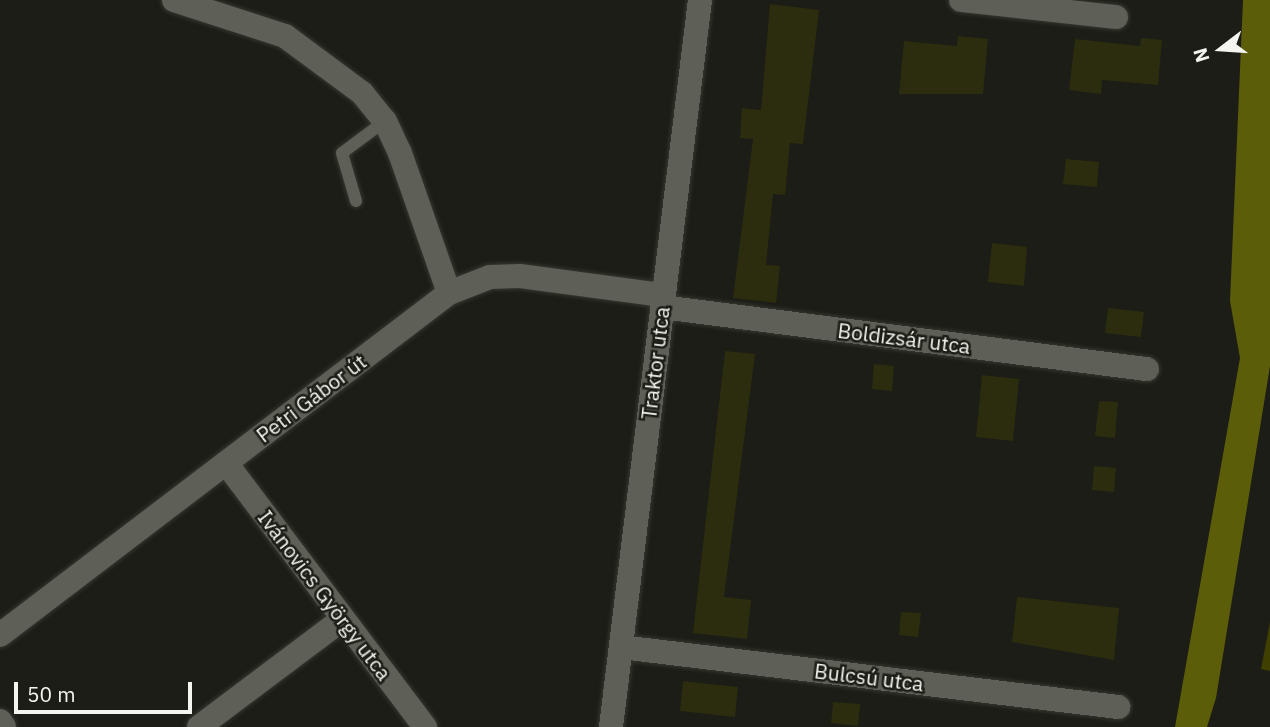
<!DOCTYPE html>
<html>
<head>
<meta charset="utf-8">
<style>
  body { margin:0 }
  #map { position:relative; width:1270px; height:727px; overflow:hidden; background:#1c1d16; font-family:"IBM Plex Sans",sans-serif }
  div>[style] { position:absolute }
  .green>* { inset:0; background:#3f4000 }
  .water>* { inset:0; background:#5c5d09 }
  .building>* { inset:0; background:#2c2d0e }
  .roads { filter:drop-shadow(0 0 2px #363632) drop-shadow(0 0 2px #363632) }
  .service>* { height:12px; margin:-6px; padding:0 6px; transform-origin:6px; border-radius:6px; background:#5e5f56 }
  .minor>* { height:24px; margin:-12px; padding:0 12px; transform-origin:12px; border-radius:12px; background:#5e5f56 }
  span { translate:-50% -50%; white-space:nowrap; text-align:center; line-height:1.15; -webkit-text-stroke:5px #1c1d16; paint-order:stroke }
  .street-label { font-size:21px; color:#f4f4f0 }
  .north { position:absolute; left:1186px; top:14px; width:70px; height:70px; -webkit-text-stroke:5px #1c1d16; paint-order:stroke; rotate:253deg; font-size:19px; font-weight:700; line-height:28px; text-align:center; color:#f4f4f0 }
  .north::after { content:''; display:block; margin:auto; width:24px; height:32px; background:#f4f4f0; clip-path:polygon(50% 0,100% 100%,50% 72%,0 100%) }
  .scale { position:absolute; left:14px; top:682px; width:178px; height:32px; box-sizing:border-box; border:4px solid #f4f4f0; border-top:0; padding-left:9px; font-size:21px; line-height:24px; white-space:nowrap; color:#f4f4f0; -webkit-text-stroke:5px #1c1d16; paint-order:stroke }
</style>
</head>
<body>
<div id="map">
  <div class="green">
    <i style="clip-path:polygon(1270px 622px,1270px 671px,1261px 669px)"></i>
  </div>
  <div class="water">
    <i style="clip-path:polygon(1243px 0,1270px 0,1270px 366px,1216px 698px,1207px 727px,1175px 727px,1240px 358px,1230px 301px)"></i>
  </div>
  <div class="building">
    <i style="clip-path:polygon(770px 4px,819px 10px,803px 144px,790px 143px,785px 195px,773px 194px,766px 265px,780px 266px,776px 303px,733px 298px,753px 139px,740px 138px,742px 108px,761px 110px)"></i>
    <i style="clip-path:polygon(958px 36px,988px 39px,983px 94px,899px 94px,904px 41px,957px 46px)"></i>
    <i style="clip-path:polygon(1141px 38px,1162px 40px,1158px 85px,1102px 80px,1101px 94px,1069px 90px,1075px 39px,1140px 46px)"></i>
    <i style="clip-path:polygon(1066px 159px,1099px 162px,1097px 187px,1063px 184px)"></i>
    <i style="clip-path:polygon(992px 243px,1027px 247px,1024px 286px,988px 282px)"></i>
    <i style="clip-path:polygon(1108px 308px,1144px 312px,1141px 337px,1105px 333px)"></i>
    <i style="clip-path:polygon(725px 351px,755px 354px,724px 597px,751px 600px,747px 639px,693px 633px)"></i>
    <i style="clip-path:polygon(874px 364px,894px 366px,892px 391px,872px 389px)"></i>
    <i style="clip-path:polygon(982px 375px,1019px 379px,1013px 441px,976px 437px)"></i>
    <i style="clip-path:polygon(1099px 401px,1118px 402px,1115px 438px,1095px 436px)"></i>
    <i style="clip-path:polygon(1094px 466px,1116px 468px,1114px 492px,1092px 490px)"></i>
    <i style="clip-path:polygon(1017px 597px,1119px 608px,1114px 660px,1012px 642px)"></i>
    <i style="clip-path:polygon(901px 612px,921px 613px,918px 637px,899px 635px)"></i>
    <i style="clip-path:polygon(683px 681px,738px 687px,735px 717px,680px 711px)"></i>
    <i style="clip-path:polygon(833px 702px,860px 704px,858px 726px,831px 723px)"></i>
  </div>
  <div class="roads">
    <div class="service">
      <i style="left:356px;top:201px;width:50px;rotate:-106.3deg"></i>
      <i style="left:342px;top:153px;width:54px;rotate:-36.7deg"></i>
    </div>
    <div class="minor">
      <i style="left:174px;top:0;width:117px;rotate:18deg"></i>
      <i style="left:285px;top:36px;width:96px;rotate:36.5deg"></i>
      <i style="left:362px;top:93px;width:36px;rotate:51deg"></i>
      <i style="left:385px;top:121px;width:35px;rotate:65deg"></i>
      <i style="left:400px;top:153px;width:148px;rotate:70.7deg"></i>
      <i style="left:961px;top:0;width:156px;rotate:6.3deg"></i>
      <i style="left:662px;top:307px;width:489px;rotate:7.3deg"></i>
      <i style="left:226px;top:463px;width:331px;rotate:53deg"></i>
      <i style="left:0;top:635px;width:564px;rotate:-37.3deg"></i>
      <i style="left:449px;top:293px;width:44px;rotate:-21.3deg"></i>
      <i style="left:490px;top:277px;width:30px;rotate:-2deg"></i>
      <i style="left:520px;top:276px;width:144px;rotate:7.6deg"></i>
      <i style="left:621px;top:647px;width:501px;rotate:6.88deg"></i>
      <i style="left:0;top:721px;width:7px;rotate:56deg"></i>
      <i style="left:199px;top:727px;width:180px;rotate:-36.9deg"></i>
      <i style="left:611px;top:727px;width:732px;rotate:-83.02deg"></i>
    </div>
  </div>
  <div class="street-label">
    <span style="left:904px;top:338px;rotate:7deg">Boldizsár utca</span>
    <span style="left:655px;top:363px;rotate:-83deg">Traktor utca</span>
    <span style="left:311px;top:398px;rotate:-37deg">Petri Gábor út</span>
    <span style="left:325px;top:595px;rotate:53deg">Ivánovics György utca</span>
    <span style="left:869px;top:677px;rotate:7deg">Bulcsú utca</span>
  </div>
  <div class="north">N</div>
  <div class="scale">50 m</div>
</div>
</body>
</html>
